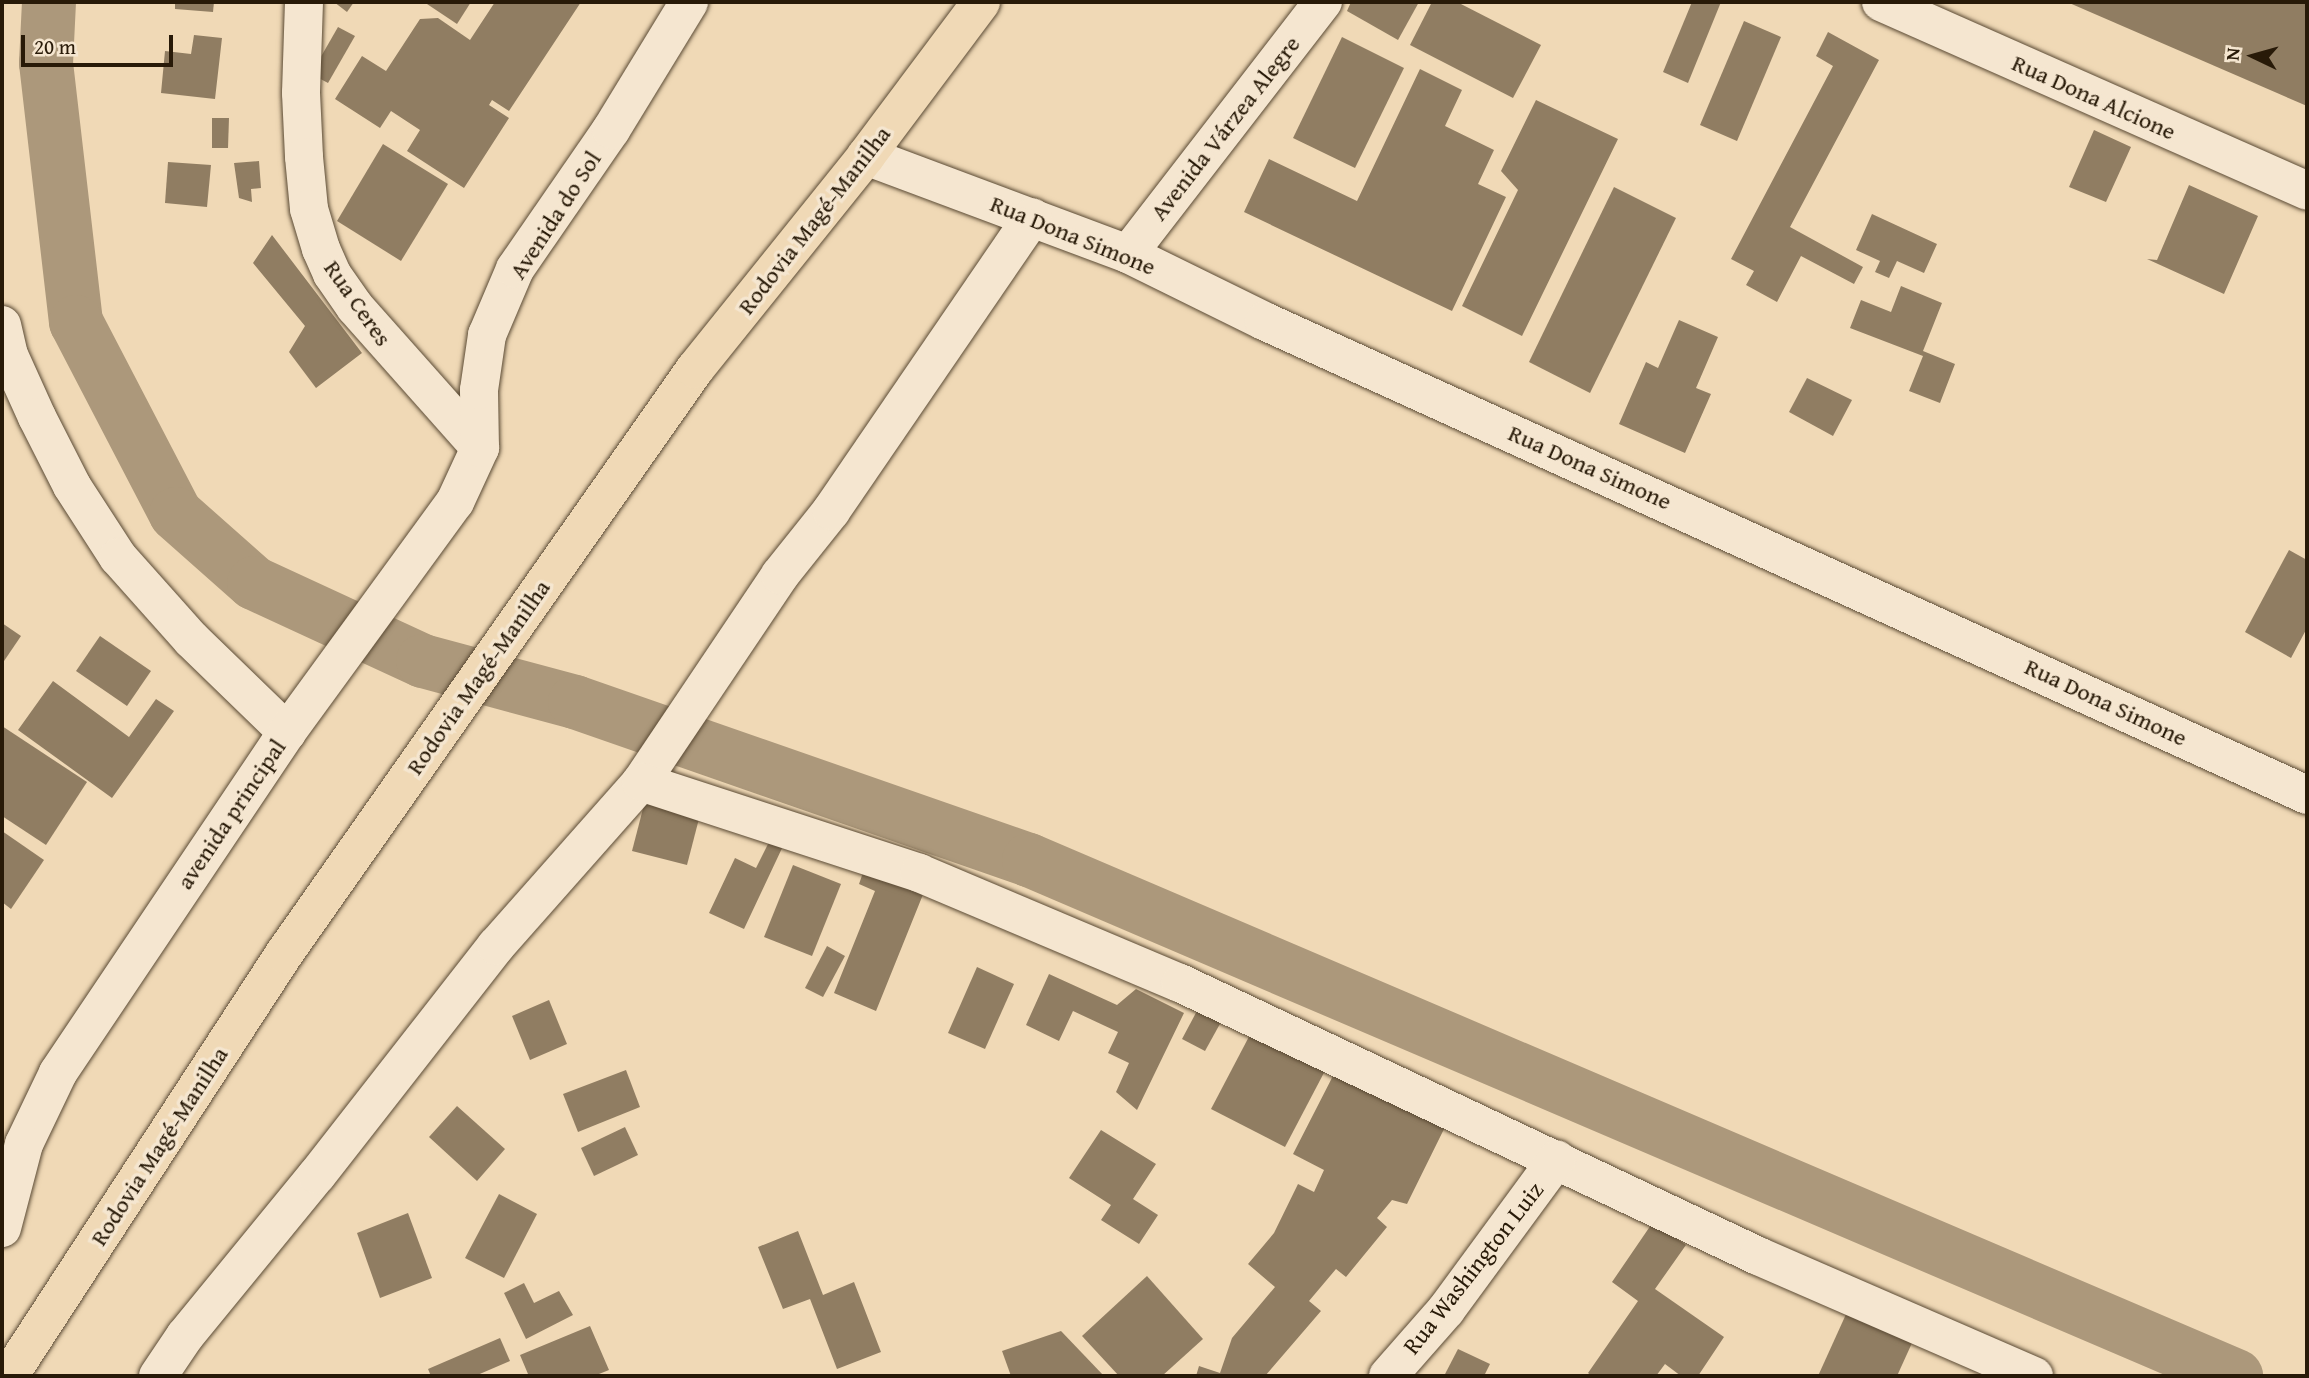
<!DOCTYPE html>
<html>
<head>
<meta charset="utf-8">
<style>
  body { margin:0 }
  #map { position:relative; width:2309px; height:1378px; overflow:hidden; background:#f0d9b6; font-family:"Gentium Book Plus",serif }
  div>[style] { position:absolute }
  .canal>* { height:54px; margin:-27px; padding:0 27px; transform-origin:27px; border-radius:27px; background:#ac987b }
  .building>* { inset:0; background:#907d62 }
  .roads { filter:drop-shadow(0 0 2px #5a4a34) drop-shadow(0 0 2px #5a4a34) }
  .minor>* { height:38px; margin:-19px; padding:0 19px; transform-origin:19px; border-radius:19px; background:#f5e6d0 }
  .highway>* { height:38px; margin:-19px; padding:0 19px; transform-origin:19px; border-radius:19px; background:#f0d9b6 }
  span { translate:-50% -50%; white-space:nowrap; text-align:center; line-height:1.15; -webkit-text-stroke:7px #f5e6d0; paint-order:stroke }
  .street-label { font-size:24px; color:#281a08 }
  .frame { position:absolute; inset:0; border:4px solid #281a08; pointer-events:none }
  .north { position:absolute; left:2218px; top:21px; width:70px; height:70px; -webkit-text-stroke:5px #f5e6d0; paint-order:stroke; rotate:275deg; font-size:19px; font-weight:700; line-height:28px; text-align:center; color:#281a08 }
  .north::after { content:''; display:block; margin:auto; width:24px; height:32px; background:#281a08; clip-path:polygon(50% 0,100% 100%,50% 72%,0 100%) }
  .scale { position:absolute; left:21px; top:35px; width:152px; height:32px; box-sizing:border-box; border:4px solid #281a08; border-top:0; padding-left:9px; font-size:21px; line-height:24px; white-space:nowrap; color:#281a08; -webkit-text-stroke:5px #f5e6d0; paint-order:stroke }
</style>
</head>
<body>
<div id="map">
  <div class="canal">
    <i style="left:49px;top:2px;width:61px;rotate:92.8deg"></i>
    <i style="left:46px;top:63px;width:261px;rotate:83.4deg"></i>
    <i style="left:76px;top:322px;width:216px;rotate:62.5deg"></i>
    <i style="left:176px;top:514px;width:104px;rotate:41.5deg"></i>
    <i style="left:254px;top:583px;width:186px;rotate:24.8deg"></i>
    <i style="left:423px;top:661px;width:157px;rotate:15.1deg"></i>
    <i style="left:575px;top:702px;width:481px;rotate:19.2deg"></i>
    <i style="left:1029px;top:860px;width:1313px;rotate:23.15deg"></i>
  </div>
  <div class="building">
    <i style="clip-path:polygon(175px 2px,214px 2px,213px 12px,175px 9px)"></i>
    <i style="clip-path:polygon(334px 2px,354px 2px,347px 12px)"></i>
    <i style="clip-path:polygon(424px 2px,471px 2px,457px 24px)"></i>
    <i style="clip-path:polygon(495px 2px,581px 2px,509px 111px,492px 100px,489px 105px,509px 118px,464px 188px,407px 151px,420px 130px,391px 111px,380px 128px,335px 99px,362px 56px,386px 71px,420px 19px,438px 18px,470px 40px)"></i>
    <i style="clip-path:polygon(1351px 2px,1419px 2px,1398px 40px,1347px 11px)"></i>
    <i style="clip-path:polygon(1432px 2px,1457px 2px,1541px 45px,1513px 98px,1410px 45px)"></i>
    <i style="clip-path:polygon(1692px 2px,1721px 2px,1688px 83px,1663px 72px)"></i>
    <i style="clip-path:polygon(2067px 2px,2307px 2px,2307px 106px)"></i>
    <i style="clip-path:polygon(1744px 21px,1781px 37px,1737px 141px,1700px 125px)"></i>
    <i style="clip-path:polygon(338px 27px,355px 36px,328px 83px,311px 74px)"></i>
    <i style="clip-path:polygon(1828px 32px,1879px 60px,1790px 227px,1863px 267px,1854px 284px,1801px 256px,1777px 302px,1746px 285px,1754px 271px,1731px 259px,1833px 66px,1816px 56px)"></i>
    <i style="clip-path:polygon(194px 35px,222px 38px,215px 99px,161px 93px,165px 51px,191px 54px)"></i>
    <i style="clip-path:polygon(1342px 37px,1404px 68px,1355px 168px,1293px 138px)"></i>
    <i style="clip-path:polygon(1420px 69px,1462px 90px,1445px 126px,1494px 150px,1478px 184px,1506px 197px,1452px 311px,1244px 212px,1269px 159px,1357px 201px)"></i>
    <i style="clip-path:polygon(1536px 100px,1618px 139px,1522px 336px,1462px 306px,1518px 190px,1501px 171px)"></i>
    <i style="clip-path:polygon(212px 118px,229px 118px,228px 148px,212px 148px)"></i>
    <i style="clip-path:polygon(2094px 130px,2131px 147px,2106px 202px,2069px 187px)"></i>
    <i style="clip-path:polygon(383px 144px,448px 184px,401px 261px,337px 221px)"></i>
    <i style="clip-path:polygon(259px 161px,261px 188px,251px 189px,252px 202px,239px 198px,234px 163px)"></i>
    <i style="clip-path:polygon(168px 162px,211px 165px,207px 207px,165px 203px)"></i>
    <i style="clip-path:polygon(2189px 185px,2258px 216px,2224px 294px,2147px 259px,2157px 260px)"></i>
    <i style="clip-path:polygon(1614px 187px,1676px 218px,1590px 393px,1529px 362px)"></i>
    <i style="clip-path:polygon(1872px 214px,1937px 244px,1924px 273px,1897px 261px,1889px 278px,1875px 272px,1880px 261px,1856px 250px)"></i>
    <i style="clip-path:polygon(272px 235px,362px 353px,316px 388px,289px 352px,305px 326px,253px 263px)"></i>
    <i style="clip-path:polygon(1901px 286px,1942px 303px,1923px 351px,1955px 364px,1940px 403px,1909px 391px,1923px 356px,1850px 328px,1861px 300px,1891px 312px)"></i>
    <i style="clip-path:polygon(1679px 320px,1718px 337px,1696px 388px,1711px 394px,1685px 453px,1619px 424px,1646px 362px,1658px 368px)"></i>
    <i style="clip-path:polygon(1807px 378px,1852px 400px,1833px 436px,1789px 412px)"></i>
    <i style="clip-path:polygon(2289px 550px,2307px 560px,2307px 628px,2291px 658px,2245px 632px)"></i>
    <i style="clip-path:polygon(2px 623px,21px 636px,2px 664px)"></i>
    <i style="clip-path:polygon(100px 636px,151px 671px,127px 706px,76px 671px)"></i>
    <i style="clip-path:polygon(53px 681px,129px 737px,156px 699px,174px 711px,112px 798px,18px 730px)"></i>
    <i style="clip-path:polygon(2px 726px,87px 782px,46px 845px,2px 816px)"></i>
    <i style="clip-path:polygon(646px 797px,701px 811px,687px 865px,632px 851px)"></i>
    <i style="clip-path:polygon(2px 831px,44px 860px,11px 909px,2px 902px)"></i>
    <i style="clip-path:polygon(771px 838px,784px 844px,744px 929px,709px 913px,735px 858px,756px 868px)"></i>
    <i style="clip-path:polygon(793px 865px,841px 884px,812px 956px,764px 937px)"></i>
    <i style="clip-path:polygon(865px 867px,924px 892px,876px 1011px,834px 993px,875px 891px,859px 884px)"></i>
    <i style="clip-path:polygon(827px 946px,845px 956px,823px 997px,805px 988px)"></i>
    <i style="clip-path:polygon(977px 967px,1014px 984px,985px 1049px,948px 1033px)"></i>
    <i style="clip-path:polygon(1049px 974px,1117px 1005px,1136px 989px,1184px 1013px,1137px 1110px,1116px 1092px,1129px 1063px,1108px 1053px,1118px 1032px,1073px 1011px,1059px 1041px,1026px 1025px)"></i>
    <i style="clip-path:polygon(549px 1000px,567px 1044px,530px 1060px,512px 1016px)"></i>
    <i style="clip-path:polygon(1198px 1009px,1221px 1022px,1205px 1051px,1182px 1039px)"></i>
    <i style="clip-path:polygon(1253px 1029px,1327px 1067px,1285px 1147px,1211px 1109px)"></i>
    <i style="clip-path:polygon(626px 1070px,640px 1107px,578px 1132px,563px 1094px)"></i>
    <i style="clip-path:polygon(1336px 1070px,1446px 1125px,1407px 1204px,1392px 1200px,1377px 1218px,1387px 1227px,1346px 1277px,1336px 1269px,1309px 1301px,1321px 1311px,1265px 1376px,1196px 1376px,1199px 1366px,1220px 1373px,1232px 1338px,1275px 1287px,1248px 1264px,1274px 1233px,1298px 1184px,1314px 1192px,1324px 1170px,1293px 1154px)"></i>
    <i style="clip-path:polygon(457px 1106px,505px 1149px,477px 1181px,429px 1137px)"></i>
    <i style="clip-path:polygon(625px 1127px,638px 1155px,594px 1176px,581px 1148px)"></i>
    <i style="clip-path:polygon(1101px 1130px,1156px 1164px,1133px 1199px,1158px 1215px,1139px 1244px,1101px 1220px,1111px 1205px,1069px 1178px)"></i>
    <i style="clip-path:polygon(499px 1194px,537px 1214px,504px 1278px,465px 1258px)"></i>
    <i style="clip-path:polygon(408px 1213px,432px 1278px,380px 1298px,357px 1233px)"></i>
    <i style="clip-path:polygon(1653px 1222px,1686px 1245px,1655px 1289px,1724px 1337px,1698px 1376px,1681px 1376px,1665px 1364px,1656px 1376px,1592px 1376px,1588px 1373px,1638px 1301px,1612px 1282px)"></i>
    <i style="clip-path:polygon(798px 1231px,823px 1295px,854px 1282px,881px 1352px,837px 1369px,810px 1299px,783px 1309px,758px 1247px)"></i>
    <i style="clip-path:polygon(1147px 1276px,1203px 1339px,1162px 1376px,1119px 1376px,1082px 1336px)"></i>
    <i style="clip-path:polygon(524px 1283px,534px 1303px,559px 1291px,573px 1315px,526px 1339px,504px 1293px)"></i>
    <i style="clip-path:polygon(1847px 1312px,1912px 1343px,1897px 1376px,1818px 1376px)"></i>
    <i style="clip-path:polygon(590px 1326px,609px 1370px,594px 1376px,524px 1376px,528px 1374px,520px 1355px)"></i>
    <i style="clip-path:polygon(1061px 1331px,1104px 1376px,1011px 1376px,1002px 1351px)"></i>
    <i style="clip-path:polygon(500px 1338px,510px 1361px,475px 1376px,431px 1376px,428px 1369px)"></i>
    <i style="clip-path:polygon(1458px 1349px,1490px 1364px,1484px 1376px,1444px 1376px)"></i>
  </div>
  <div class="roads">
    <div class="minor">
      <i style="left:304px;top:2px;width:91px;rotate:91.9deg"></i>
      <i style="left:301px;top:93px;width:64px;rotate:87.3deg"></i>
      <i style="left:304px;top:157px;width:52px;rotate:84.5deg"></i>
      <i style="left:309px;top:209px;width:42px;rotate:73.3deg"></i>
      <i style="left:321px;top:249px;width:27px;rotate:66deg"></i>
      <i style="left:332px;top:274px;width:40px;rotate:55.1deg"></i>
      <i style="left:355px;top:307px;width:188px;rotate:48.4deg"></i>
      <i style="left:1881px;top:2px;width:466px;rotate:23.9deg"></i>
      <i style="left:866px;top:156px;width:280px;rotate:20.5deg"></i>
      <i style="left:1128px;top:254px;width:152px;rotate:26.2deg"></i>
      <i style="left:1264px;top:321px;width:1146px;rotate:24.44deg"></i>
      <i style="left:1128px;top:254px;width:319px;rotate:-52.3deg"></i>
      <i style="left:2px;top:325px;width:31px;rotate:77deg"></i>
      <i style="left:9px;top:355px;width:68px;rotate:65.7deg"></i>
      <i style="left:37px;top:417px;width:77px;rotate:63.1deg"></i>
      <i style="left:72px;top:486px;width:85px;rotate:57.1deg"></i>
      <i style="left:118px;top:557px;width:110px;rotate:48.3deg"></i>
      <i style="left:191px;top:639px;width:134px;rotate:44.1deg"></i>
      <i style="left:287px;top:732px;width:411px;rotate:123.9deg"></i>
      <i style="left:58px;top:1073px;width:79px;rotate:115.6deg"></i>
      <i style="left:24px;top:1144px;width:87px;rotate:104.7deg"></i>
      <i style="left:287px;top:732px;width:285px;rotate:-53.9deg"></i>
      <i style="left:455px;top:502px;width:60px;rotate:-65.2deg"></i>
      <i style="left:480px;top:448px;width:58px;rotate:-91deg"></i>
      <i style="left:479px;top:390px;width:56px;rotate:-81.7deg"></i>
      <i style="left:487px;top:335px;width:72px;rotate:-67deg"></i>
      <i style="left:515px;top:269px;width:169px;rotate:-55.4deg"></i>
      <i style="left:611px;top:130px;width:150px;rotate:-58.6deg"></i>
      <i style="left:641px;top:782px;width:249px;rotate:-56.1deg"></i>
      <i style="left:780px;top:575px;width:82px;rotate:-51.4deg"></i>
      <i style="left:831px;top:511px;width:356px;rotate:-55.6deg"></i>
      <i style="left:158px;top:1376px;width:48px;rotate:-56deg"></i>
      <i style="left:185px;top:1336px;width:208px;rotate:-50.7deg"></i>
      <i style="left:317px;top:1175px;width:291px;rotate:-52deg"></i>
      <i style="left:496px;top:946px;width:219px;rotate:-48.5deg"></i>
      <i style="left:641px;top:782px;width:293px;rotate:18.1deg"></i>
      <i style="left:919px;top:873px;width:283px;rotate:22.9deg"></i>
      <i style="left:1180px;top:983px;width:639px;rotate:25.28deg"></i>
      <i style="left:1758px;top:1256px;width:301px;rotate:23.5deg"></i>
      <i style="left:1388px;top:1376px;width:88px;rotate:-48.7deg"></i>
      <i style="left:1446px;top:1310px;width:187px;rotate:-53.7deg"></i>
    </div>
    <div class="highway">
      <i style="left:9px;top:1376px;width:504px;rotate:-56.91deg"></i>
      <i style="left:284px;top:954px;width:715px;rotate:-54.91deg"></i>
      <i style="left:695px;top:369px;width:273px;rotate:-51.2deg"></i>
      <i style="left:866px;top:156px;width:192px;rotate:-53.2deg"></i>
    </div>
  </div>
  <div class="street-label">
    <span style="left:2094px;top:97px;rotate:24deg">Rua Dona Alcione</span>
    <span style="left:1225px;top:128px;rotate:-52deg">Avenida Várzea Alegre</span>
    <span style="left:555px;top:215px;rotate:-57deg">Avenida do Sol</span>
    <span style="left:814px;top:220px;rotate:-52deg">Rodovia Magé-Manilha</span>
    <span style="left:1073px;top:235px;rotate:22deg">Rua Dona Simone</span>
    <span style="left:358px;top:303px;rotate:55deg">Rua Ceres</span>
    <span style="left:1590px;top:467px;rotate:24deg">Rua Dona Simone</span>
    <span style="left:478px;top:677px;rotate:-55deg">Rodovia Magé-Manilha</span>
    <span style="left:2106px;top:702px;rotate:25deg">Rua Dona Simone</span>
    <span style="left:231px;top:814px;rotate:-56deg">avenida principal</span>
    <span style="left:159px;top:1146px;rotate:-57deg">Rodovia Magé-Manilha</span>
    <span style="left:1473px;top:1268px;rotate:-52deg">Rua Washington Luiz</span>
  </div>
  <div class="frame"></div>
  <div class="north">N</div>
  <div class="scale">20 m</div>
</div>
</body>
</html>
